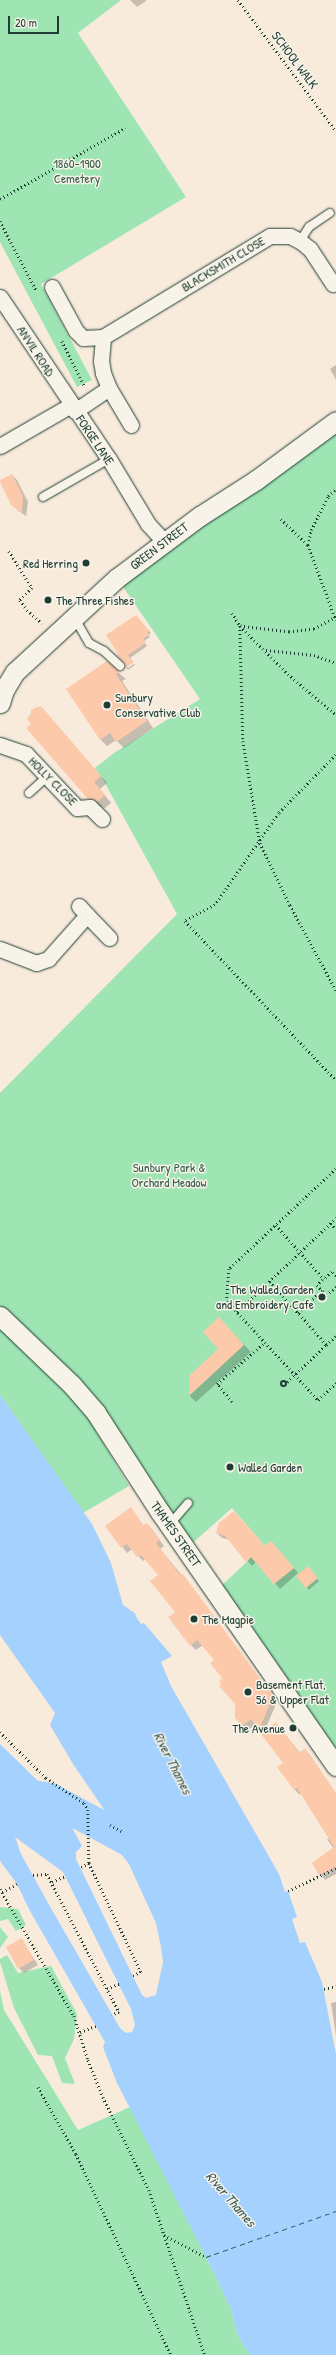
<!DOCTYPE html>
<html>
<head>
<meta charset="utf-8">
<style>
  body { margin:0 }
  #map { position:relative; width:336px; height:2355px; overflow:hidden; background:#f8ebdc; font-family:"Patrick Hand",sans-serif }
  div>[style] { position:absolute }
  .green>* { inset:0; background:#9ee5b3 }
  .water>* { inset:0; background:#a4d1fe }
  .shadow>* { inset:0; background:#0003 }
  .river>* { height:31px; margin:-15.5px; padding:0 15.5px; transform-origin:15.5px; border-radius:15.5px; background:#a4d1fe }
  .ferry>* { height:1px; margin-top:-0.5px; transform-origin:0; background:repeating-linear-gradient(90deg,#3a5b5c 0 5px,transparent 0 9px) }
  .building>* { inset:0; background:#fcc9ab }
  .path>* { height:2.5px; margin-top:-1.25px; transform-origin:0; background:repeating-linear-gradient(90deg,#1f3d34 0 1px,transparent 0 4px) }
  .path>.ring { margin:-1.25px; padding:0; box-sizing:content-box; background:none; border:2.5px solid #1f3d34; border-radius:50% }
  .roads { filter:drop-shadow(0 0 1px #1f3d34) drop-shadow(0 0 1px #1f3d34) }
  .service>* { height:8px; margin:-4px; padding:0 4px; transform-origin:4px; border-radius:4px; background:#f7f3e8 }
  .minor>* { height:15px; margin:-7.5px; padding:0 7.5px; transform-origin:7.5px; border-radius:7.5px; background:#f7f3e8 }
  .tertiary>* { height:19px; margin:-9.5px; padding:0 9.5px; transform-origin:9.5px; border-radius:9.5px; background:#f7f3e8 }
  .dots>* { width:11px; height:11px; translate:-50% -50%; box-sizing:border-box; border:2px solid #f7f3e8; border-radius:50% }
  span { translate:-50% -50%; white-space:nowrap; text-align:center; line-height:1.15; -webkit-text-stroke:3px #f7f3e8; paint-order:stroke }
  .street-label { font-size:13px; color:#1f3d34 }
  .park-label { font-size:13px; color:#385f4d }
  .poi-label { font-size:13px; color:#1f3d34 }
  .right { translate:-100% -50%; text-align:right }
  .left { translate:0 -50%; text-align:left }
  .water-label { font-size:14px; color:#3a5b5c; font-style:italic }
  .scale { position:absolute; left:8px; top:16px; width:51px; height:18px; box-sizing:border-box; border:2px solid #1f3d34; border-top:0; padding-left:5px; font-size:12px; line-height:14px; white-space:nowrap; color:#1f3d34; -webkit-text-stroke:3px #f7f3e8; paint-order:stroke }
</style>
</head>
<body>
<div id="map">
  <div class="green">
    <i style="clip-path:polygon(0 0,121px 0,78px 33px,186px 197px,41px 284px,92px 380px,77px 387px,0 242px)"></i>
    <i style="clip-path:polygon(336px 421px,336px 1766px,216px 1591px,256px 1553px,260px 1567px,274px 1584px,294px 1568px,271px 1541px,265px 1546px,232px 1508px,186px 1549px,96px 1413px,0 1316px,0 1093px,177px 914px,101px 776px,95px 768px,114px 753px,200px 699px,117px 578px)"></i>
    <i style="clip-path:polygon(0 1328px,84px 1411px,129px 1486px,83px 1513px,0 1395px)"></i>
    <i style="clip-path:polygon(0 1907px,18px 1909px,26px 1925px,16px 1931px,8px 1919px,0 1921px)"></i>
    <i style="clip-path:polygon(0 1927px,8px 1937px,0 1948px)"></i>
    <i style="clip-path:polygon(7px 1955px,18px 1973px,51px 1966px,77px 2014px,74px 2039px,65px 2058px,75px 2084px,62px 2083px,52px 2056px,38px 2055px,14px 2008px,0 1962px,0 1959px)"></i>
    <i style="clip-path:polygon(0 1991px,4px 2010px,78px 2130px,130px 2107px,213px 2271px,231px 2309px,238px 2336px,250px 2355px,0 2355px)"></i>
  </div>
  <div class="water">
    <i style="clip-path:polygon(evenodd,0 1395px,92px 1524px,111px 1563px,123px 1605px,136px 1614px,135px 1615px,141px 1624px,144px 1623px,172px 1656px,161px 1662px,171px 1686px,279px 1874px,285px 1892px,288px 1891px,297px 1917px,292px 1919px,300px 1943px,305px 1942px,322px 1982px,336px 2054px,336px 2355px,250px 2355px,238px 2336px,231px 2309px,213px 2271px,117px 2083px,103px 2047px,105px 2042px,30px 1911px,17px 1884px,0 1861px,0 1744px,40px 1783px,71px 1798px,65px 1810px,62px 1809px,82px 1846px,76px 1852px,76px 1859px,142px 1995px,146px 1998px,156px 1995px,163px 1962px,161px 1947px,156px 1923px,117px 1838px,107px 1831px,115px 1817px,105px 1811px,73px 1764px,50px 1725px,55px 1713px,0 1635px,0 1395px,15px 1837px,63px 1872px,131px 2009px,135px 2025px,132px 2032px,126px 2033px,120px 2028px,48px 1903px,21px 1854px,15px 1837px)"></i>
  </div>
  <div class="shadow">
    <i style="clip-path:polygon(130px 0,146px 0,146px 1px,137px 7px)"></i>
    <i style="clip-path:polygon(336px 365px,336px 380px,330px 369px)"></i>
    <i style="clip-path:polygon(12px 475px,17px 480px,28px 502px,26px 516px,17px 510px)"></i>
    <i style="clip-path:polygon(136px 616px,151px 633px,148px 635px,150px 637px,144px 641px,147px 646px,130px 658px,133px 662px,126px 666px,128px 668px,134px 664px,135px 665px,128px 670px,126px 668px,126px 664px)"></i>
    <i style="clip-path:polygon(107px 663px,126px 679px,122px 681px,153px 728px,124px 748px,116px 740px,107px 746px,100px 739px)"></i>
    <i style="clip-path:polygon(41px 707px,107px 783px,100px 789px,111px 803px,105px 808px,95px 805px,88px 798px,28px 718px,35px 708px)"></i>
    <i style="clip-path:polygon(226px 1326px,251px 1352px,196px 1402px,190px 1396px,191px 1375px,219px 1349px)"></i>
    <i style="clip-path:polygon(130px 1509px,144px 1526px,147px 1524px,152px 1529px,164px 1546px,160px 1549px,185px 1579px,277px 1702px,264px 1732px,276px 1723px,300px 1753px,305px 1750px,310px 1755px,336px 1794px,336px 1874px,325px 1880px,313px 1863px,334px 1849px,327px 1839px,330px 1838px,301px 1793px,300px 1795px,295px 1790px,284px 1764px,256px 1724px,247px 1731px,236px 1717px,236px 1704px,215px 1660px,203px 1645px,196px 1650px,191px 1645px,159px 1575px,146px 1559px,143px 1561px,132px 1549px,127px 1553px,106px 1526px)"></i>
    <i style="clip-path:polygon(217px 1533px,265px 1547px,276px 1547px,298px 1573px,280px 1589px,256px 1562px,252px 1566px,230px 1540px,222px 1538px)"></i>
    <i style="clip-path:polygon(310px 1570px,319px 1581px,309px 1590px,297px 1577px)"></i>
    <i style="clip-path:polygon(21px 1939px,38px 1965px,24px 1973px,19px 1968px)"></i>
    <i style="clip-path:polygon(336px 2002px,336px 2036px,331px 2003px)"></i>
  </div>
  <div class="river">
    <i style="left:0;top:1790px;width:51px;rotate:9.1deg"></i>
    <i style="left:50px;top:1798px;width:92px;rotate:28.5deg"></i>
    <i style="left:131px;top:1842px;width:17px;rotate:50deg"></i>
  </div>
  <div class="ferry">
    <i style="left:206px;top:2257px;width:138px;rotate:-19.5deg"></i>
  </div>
  <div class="building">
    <i style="clip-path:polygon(12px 474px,23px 496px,22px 513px,11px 505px,0 482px,0 480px)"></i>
    <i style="clip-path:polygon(136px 615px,149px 631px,147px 632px,149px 635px,143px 639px,146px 643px,128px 655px,133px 663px,125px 668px,125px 664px,117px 655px,118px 654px,106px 635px)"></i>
    <i style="clip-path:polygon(107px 661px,120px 671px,116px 674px,147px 721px,116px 742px,110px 733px,100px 740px,66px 689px)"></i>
    <i style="clip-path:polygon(41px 706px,101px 776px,94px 782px,105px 795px,97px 802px,87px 798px,26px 728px,31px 724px,27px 718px,31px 715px,31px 710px)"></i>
    <i style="clip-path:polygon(219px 1317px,244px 1345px,189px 1396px,190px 1375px,218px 1349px,203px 1332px)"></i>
    <i style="clip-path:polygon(131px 1507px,143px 1525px,147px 1523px,160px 1540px,156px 1543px,180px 1575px,183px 1574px,273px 1696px,259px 1730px,251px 1719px,242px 1726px,235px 1718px,235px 1704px,219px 1686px,221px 1684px,219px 1681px,222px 1678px,210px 1663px,214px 1660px,197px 1640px,190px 1646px,168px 1617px,175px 1612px,150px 1581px,158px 1575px,141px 1555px,137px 1557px,127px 1544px,121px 1548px,105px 1526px)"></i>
    <i style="clip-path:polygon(234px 1511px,265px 1546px,271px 1541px,294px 1568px,274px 1584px,251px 1557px,246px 1562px,225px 1536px,216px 1533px,219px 1523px)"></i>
    <i style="clip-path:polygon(308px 1566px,318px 1578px,306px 1588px,296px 1576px)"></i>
    <i style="clip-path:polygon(276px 1722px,299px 1753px,305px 1748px,336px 1793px,336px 1867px,319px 1875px,312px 1863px,334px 1847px,297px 1788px,294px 1790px,277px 1767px,283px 1763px,261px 1734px)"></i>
    <i style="clip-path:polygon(22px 1938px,34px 1960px,18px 1969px,6px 1947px)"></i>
  </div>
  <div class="path">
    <i style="left:238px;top:0;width:164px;rotate:53.2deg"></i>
    <i style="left:0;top:199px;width:144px;rotate:-29.6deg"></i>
    <i style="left:0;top:221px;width:78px;rotate:62.4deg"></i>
    <i style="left:62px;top:341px;width:51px;rotate:63.4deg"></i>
    <i style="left:281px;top:519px;width:37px;rotate:44deg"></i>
    <i style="left:308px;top:545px;width:80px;rotate:69.5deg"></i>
    <i style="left:308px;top:545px;width:15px;rotate:-79deg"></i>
    <i style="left:311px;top:530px;width:38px;rotate:-63deg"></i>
    <i style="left:328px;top:496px;width:11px;rotate:-41deg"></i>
    <i style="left:9px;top:551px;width:44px;rotate:58.1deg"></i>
    <i style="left:32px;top:588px;width:17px;rotate:135deg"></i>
    <i style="left:20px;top:600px;width:12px;rotate:55deg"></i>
    <i style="left:27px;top:610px;width:20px;rotate:41deg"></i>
    <i style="left:232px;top:613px;width:15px;rotate:58deg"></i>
    <i style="left:240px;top:626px;width:115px;rotate:88.5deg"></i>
    <i style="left:243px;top:741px;width:103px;rotate:80.5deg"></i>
    <i style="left:260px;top:843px;width:69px;rotate:64.2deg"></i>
    <i style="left:290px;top:905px;width:97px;rotate:61.6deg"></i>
    <i style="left:336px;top:617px;width:25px;rotate:151deg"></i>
    <i style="left:314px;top:629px;width:25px;rotate:173deg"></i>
    <i style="left:289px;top:632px;width:49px;rotate:-173deg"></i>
    <i style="left:240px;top:626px;width:68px;rotate:45deg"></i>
    <i style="left:288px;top:674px;width:63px;rotate:40.5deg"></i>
    <i style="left:266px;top:650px;width:48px;rotate:5.9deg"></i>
    <i style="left:314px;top:655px;width:23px;rotate:20deg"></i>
    <i style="left:336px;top:755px;width:81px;rotate:134.5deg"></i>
    <i style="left:279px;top:813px;width:112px;rotate:124.8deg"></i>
    <i style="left:215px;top:905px;width:34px;rotate:152deg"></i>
    <i style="left:185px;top:921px;width:219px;rotate:46.5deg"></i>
    <i style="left:336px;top:1169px;width:146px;rotate:136.9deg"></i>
    <i style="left:229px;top:1269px;width:32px;rotate:94deg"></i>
    <i style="left:227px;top:1301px;width:134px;rotate:47.4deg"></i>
    <i style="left:318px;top:1400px;width:25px;rotate:-43deg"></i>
    <i style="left:331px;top:1223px;width:8px;rotate:50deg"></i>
    <i style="left:276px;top:1225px;width:72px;rotate:48.4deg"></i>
    <i style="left:336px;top:1276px;width:6px;rotate:-135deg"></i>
    <i style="left:332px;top:1272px;width:20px;rotate:139deg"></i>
    <i style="left:317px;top:1285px;width:13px;rotate:48deg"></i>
    <i style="left:326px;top:1295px;width:13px;rotate:-39deg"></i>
    <i style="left:270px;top:1281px;width:43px;rotate:48.8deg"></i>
    <i style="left:237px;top:1312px;width:137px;rotate:-43.5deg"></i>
    <i style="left:326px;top:1345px;width:13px;rotate:-42deg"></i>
    <i class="ring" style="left:281px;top:1381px;width:3.5px;height:3.5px"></i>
    <i style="left:287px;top:1382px;width:54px;rotate:-43.5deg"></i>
    <i style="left:326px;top:1345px;width:43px;rotate:-131.2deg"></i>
    <i style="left:298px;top:1313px;width:33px;rotate:-44deg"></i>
    <i style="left:232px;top:1402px;width:23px;rotate:-130deg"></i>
    <i style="left:217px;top:1384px;width:64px;rotate:-41.2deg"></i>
    <i style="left:0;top:1732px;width:65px;rotate:45deg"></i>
    <i style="left:46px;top:1778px;width:45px;rotate:33.3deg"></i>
    <i style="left:84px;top:1803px;width:8px;rotate:60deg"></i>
    <i style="left:88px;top:1810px;width:53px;rotate:88.9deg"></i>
    <i style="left:89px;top:1863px;width:121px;rotate:64.5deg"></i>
    <i style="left:141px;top:1972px;width:9px;rotate:153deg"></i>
    <i style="left:110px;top:1825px;width:15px;rotate:28deg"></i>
    <i style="left:81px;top:1867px;width:9px;rotate:-27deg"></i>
    <i style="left:33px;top:1875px;width:14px;rotate:-4deg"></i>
    <i style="left:47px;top:1874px;width:156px;rotate:62.4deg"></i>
    <i style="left:119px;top:2012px;width:8px;rotate:157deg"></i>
    <i style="left:52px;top:1882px;width:14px;rotate:-25deg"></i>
    <i style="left:0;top:1889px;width:147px;rotate:59.8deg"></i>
    <i style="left:74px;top:2016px;width:46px;rotate:72.3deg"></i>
    <i style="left:88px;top:2060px;width:40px;rotate:68deg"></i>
    <i style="left:103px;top:2097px;width:104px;rotate:63.7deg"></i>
    <i style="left:149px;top:2190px;width:174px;rotate:71.3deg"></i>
    <i style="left:288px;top:1891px;width:53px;rotate:-25.6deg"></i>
    <i style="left:2px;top:1892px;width:17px;rotate:-28deg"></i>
    <i style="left:107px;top:1989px;width:14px;rotate:-25deg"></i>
    <i style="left:324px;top:1989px;width:12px;rotate:-14deg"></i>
    <i style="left:80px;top:2032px;width:17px;rotate:-21deg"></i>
    <i style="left:38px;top:2087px;width:77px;rotate:60.4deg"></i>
    <i style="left:76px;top:2154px;width:222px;rotate:64.7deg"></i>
    <i style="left:164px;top:2235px;width:47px;rotate:27.6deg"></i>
  </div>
  <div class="roads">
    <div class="service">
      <i style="left:300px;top:241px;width:17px;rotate:-57deg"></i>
      <i style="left:309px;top:227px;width:25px;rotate:-34deg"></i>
      <i style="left:43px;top:497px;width:76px;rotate:-29.9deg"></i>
      <i style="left:74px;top:617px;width:30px;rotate:60deg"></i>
      <i style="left:89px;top:643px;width:17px;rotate:28deg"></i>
      <i style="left:104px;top:651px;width:22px;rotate:43deg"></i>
      <i style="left:29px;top:793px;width:25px;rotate:-42deg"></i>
      <i style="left:169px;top:1525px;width:29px;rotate:-49deg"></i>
    </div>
    <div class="minor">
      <i style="left:52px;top:287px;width:50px;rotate:61.4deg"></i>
      <i style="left:76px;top:331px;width:10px;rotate:45deg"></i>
      <i style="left:83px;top:338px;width:20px;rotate:-3deg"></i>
      <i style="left:0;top:297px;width:195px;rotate:56.1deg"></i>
      <i style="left:109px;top:459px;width:76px;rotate:59deg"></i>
      <i style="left:148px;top:524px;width:25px;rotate:47deg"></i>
      <i style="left:109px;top:388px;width:16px;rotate:-112deg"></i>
      <i style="left:103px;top:373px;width:12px;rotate:-99deg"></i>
      <i style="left:101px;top:361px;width:24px;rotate:-85deg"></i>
      <i style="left:103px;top:337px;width:195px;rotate:-31.2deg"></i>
      <i style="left:270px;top:236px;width:20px"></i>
      <i style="left:290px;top:236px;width:11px;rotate:27deg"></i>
      <i style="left:300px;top:241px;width:13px;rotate:39deg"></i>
      <i style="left:310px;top:249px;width:42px;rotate:56.7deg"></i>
      <i style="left:75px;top:411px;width:41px;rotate:-34.1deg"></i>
      <i style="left:109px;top:388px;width:43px;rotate:59.3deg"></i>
      <i style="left:0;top:446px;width:82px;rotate:-30deg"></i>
      <i style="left:0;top:745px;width:28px;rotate:19deg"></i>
      <i style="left:26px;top:754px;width:74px;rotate:46.6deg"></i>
      <i style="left:77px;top:808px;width:13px;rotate:-4deg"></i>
      <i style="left:90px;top:807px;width:17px;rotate:45deg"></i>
      <i style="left:87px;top:915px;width:32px;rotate:46deg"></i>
      <i style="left:0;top:949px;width:39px;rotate:21deg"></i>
      <i style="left:36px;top:963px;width:13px;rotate:-18deg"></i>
      <i style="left:48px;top:959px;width:59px;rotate:-48.4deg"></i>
      <i style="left:87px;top:915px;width:12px;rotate:-132deg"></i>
    </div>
    <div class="tertiary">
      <i style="left:0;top:703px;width:14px;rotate:-73deg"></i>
      <i style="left:4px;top:690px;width:21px;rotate:-59deg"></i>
      <i style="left:15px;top:672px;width:139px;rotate:-42.7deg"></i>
      <i style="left:117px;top:578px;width:104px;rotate:-36.8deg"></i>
      <i style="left:200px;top:516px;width:67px;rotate:-32.7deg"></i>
      <i style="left:256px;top:480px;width:99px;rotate:-36.4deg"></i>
      <i style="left:0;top:1316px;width:100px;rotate:43.8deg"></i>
      <i style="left:72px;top:1385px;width:37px;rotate:49deg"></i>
      <i style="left:96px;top:1413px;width:118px;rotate:57.1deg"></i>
      <i style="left:160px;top:1512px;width:309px;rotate:55.3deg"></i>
    </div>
  </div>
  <div class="dots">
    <i style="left:86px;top:563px;background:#1f3d34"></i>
    <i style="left:48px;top:600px;background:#1f3d34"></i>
    <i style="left:107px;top:705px;background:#1f3d34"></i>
    <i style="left:322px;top:1297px;background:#1f3d34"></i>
    <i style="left:230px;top:1467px;background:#1f3d34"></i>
    <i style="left:194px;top:1619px;background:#1f3d34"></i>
    <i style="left:248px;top:1692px;background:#1f3d34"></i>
    <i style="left:293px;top:1728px;background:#1f3d34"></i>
  </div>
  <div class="street-label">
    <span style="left:295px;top:60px;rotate:53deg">SCHOOL WALK</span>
    <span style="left:223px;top:264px;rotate:-31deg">BLACKSMITH CLOSE</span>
    <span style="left:36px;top:351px;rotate:57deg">ANVIL ROAD</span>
    <span style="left:95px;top:440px;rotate:56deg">FORGE LANE</span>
    <span style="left:159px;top:546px;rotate:-37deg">GREEN STREET</span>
    <span style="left:53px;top:781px;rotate:45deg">HOLLY CLOSE</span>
    <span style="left:176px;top:1534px;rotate:55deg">THAMES STREET</span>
  </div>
  <div class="park-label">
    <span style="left:77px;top:171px">1860-1900<br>Cemetery</span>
    <span style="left:169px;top:1175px">Sunbury Park &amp;<br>Orchard Meadow</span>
  </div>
  <div class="poi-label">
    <span class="right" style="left:78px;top:563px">Red Herring</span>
    <span class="left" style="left:56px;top:600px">The Three Fishes</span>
    <span class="left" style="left:115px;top:705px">Sunbury<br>Conservative Club</span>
    <span class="right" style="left:314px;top:1297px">The Walled Garden<br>and Embroidery Cafe</span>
    <span class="left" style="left:238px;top:1467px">Walled Garden</span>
    <span class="left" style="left:202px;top:1619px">The Magpie</span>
    <span class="left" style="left:256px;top:1692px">Basement Flat,<br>56 &amp; Upper Flat</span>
    <span class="right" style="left:285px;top:1728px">The Avenue</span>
  </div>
  <div class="water-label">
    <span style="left:173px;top:1763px;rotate:63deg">River Thames</span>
    <span style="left:231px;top:2199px;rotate:49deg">River Thames</span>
  </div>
  <div class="scale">20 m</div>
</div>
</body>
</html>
